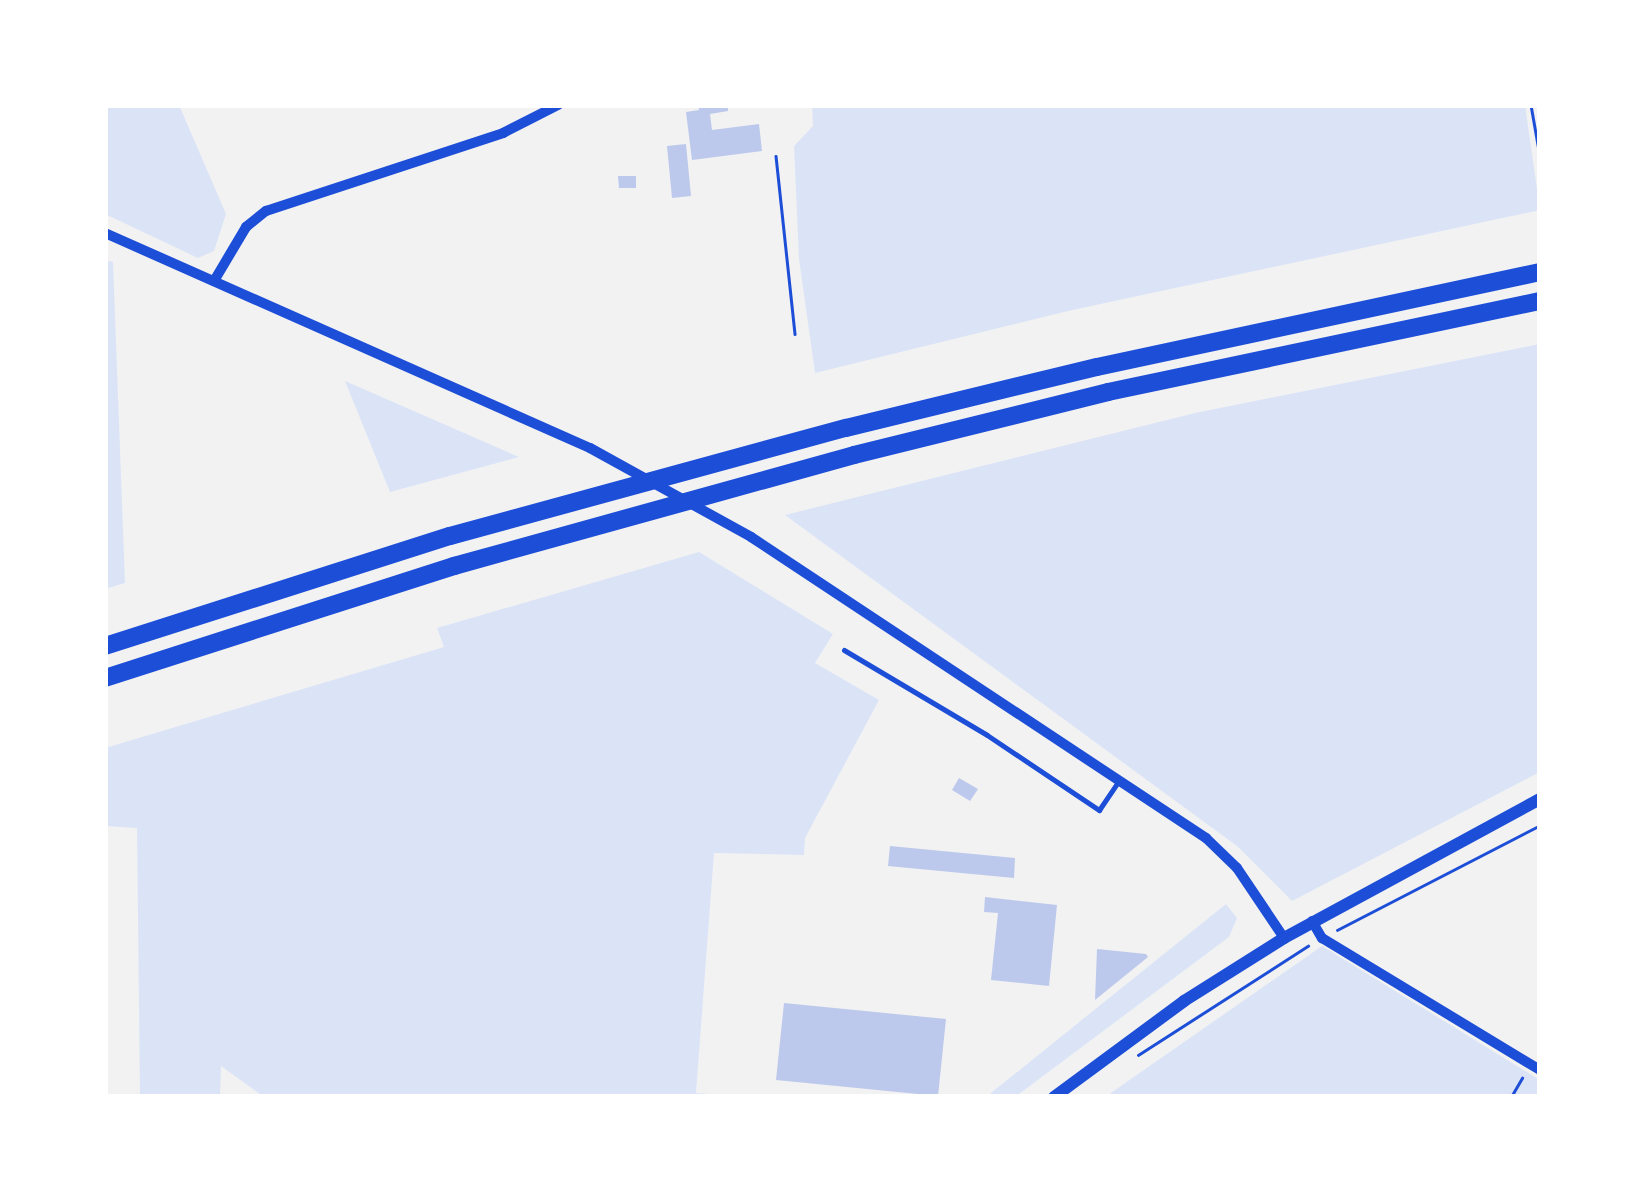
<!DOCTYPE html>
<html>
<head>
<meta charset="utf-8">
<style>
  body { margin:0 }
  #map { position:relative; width:1645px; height:1202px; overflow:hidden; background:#f2f2f2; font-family:Raleway,sans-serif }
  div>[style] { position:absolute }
  .green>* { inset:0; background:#dbe4f7 }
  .building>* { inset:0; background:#bdc9ec }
  .path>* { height:2.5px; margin:-1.25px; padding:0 1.25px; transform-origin:1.25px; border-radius:1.25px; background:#1d4ed8 }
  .service>* { height:5px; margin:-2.5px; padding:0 2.5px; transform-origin:2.5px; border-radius:2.5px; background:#1d4ed8 }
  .minor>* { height:10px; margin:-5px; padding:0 5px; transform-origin:5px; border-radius:5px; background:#1d4ed8 }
  .tertiary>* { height:12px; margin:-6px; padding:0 6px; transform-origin:6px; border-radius:6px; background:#1d4ed8 }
  .motorway>* { height:18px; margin:-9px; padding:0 9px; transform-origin:9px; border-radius:9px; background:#1d4ed8 }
  span { translate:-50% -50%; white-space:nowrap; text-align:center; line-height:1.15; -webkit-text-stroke:10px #fff; paint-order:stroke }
  .frame { position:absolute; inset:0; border:108px solid #fff; pointer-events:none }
</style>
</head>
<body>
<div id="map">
  <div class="green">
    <i style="clip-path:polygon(105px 105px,179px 105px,226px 214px,214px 251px,198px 258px,105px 214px)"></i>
    <i style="clip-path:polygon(812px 105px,1525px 105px,1540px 210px,1068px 311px,815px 373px,799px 259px,794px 146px,813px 126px)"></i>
    <i style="clip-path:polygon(105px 260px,113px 262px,125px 583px,105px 589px)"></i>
    <i style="clip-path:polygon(1540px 344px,1540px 772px,1292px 901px,1237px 846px,785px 515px,1195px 413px)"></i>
    <i style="clip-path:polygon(345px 381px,519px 457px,390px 492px)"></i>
    <i style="clip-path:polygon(699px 552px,833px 634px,815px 663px,879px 700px,805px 838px,804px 855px,714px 853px,696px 1093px,756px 1097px,264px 1097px,221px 1066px,220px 1097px,140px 1097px,137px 828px,105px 826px,105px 748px,444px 647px,437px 628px)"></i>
    <i style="clip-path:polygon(1226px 904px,1237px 918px,1229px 937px,1015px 1097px,986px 1097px)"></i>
    <i style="clip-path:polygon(1322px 946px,1540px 1080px,1540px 1097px,1105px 1097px)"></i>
  </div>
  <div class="building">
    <i style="clip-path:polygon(698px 105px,728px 105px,728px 111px,710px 114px,712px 130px,759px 124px,762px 151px,692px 160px,686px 112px,699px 110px)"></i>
    <i style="clip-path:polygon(686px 144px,691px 196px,672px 198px,667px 146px)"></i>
    <i style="clip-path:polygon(618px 176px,636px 176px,636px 188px,619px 188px)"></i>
    <i style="clip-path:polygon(959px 778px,978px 789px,970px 801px,952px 790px)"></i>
    <i style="clip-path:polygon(890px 846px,1015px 858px,1014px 878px,888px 866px)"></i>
    <i style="clip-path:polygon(985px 897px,1057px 905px,1049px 986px,991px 980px,998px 913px,984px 912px)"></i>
    <i style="clip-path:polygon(1097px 949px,1146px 954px,1148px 957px,1095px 1000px)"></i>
    <i style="clip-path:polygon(784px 1003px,946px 1019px,938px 1096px,776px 1080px)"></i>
  </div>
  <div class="path">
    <i style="left:1531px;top:105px;width:52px;rotate:80deg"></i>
    <i style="left:776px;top:156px;width:179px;rotate:83.9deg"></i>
    <i style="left:1337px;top:930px;width:229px;rotate:-27.3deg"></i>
    <i style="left:1138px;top:1055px;width:202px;rotate:-32.7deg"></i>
    <i style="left:1511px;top:1097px;width:22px;rotate:-60deg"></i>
  </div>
  <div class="service">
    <i style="left:844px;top:650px;width:166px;rotate:30.7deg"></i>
    <i style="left:987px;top:735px;width:135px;rotate:33.8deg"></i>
    <i style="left:1099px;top:810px;width:34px;rotate:-56deg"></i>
  </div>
  <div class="minor">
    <i style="left:105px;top:233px;width:531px;rotate:23.91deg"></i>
    <i style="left:590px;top:448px;width:184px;rotate:28.9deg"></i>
    <i style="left:751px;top:537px;width:546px;rotate:33.49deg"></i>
    <i style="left:1206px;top:838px;width:43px;rotate:44.1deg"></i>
    <i style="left:1237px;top:868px;width:84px;rotate:56.1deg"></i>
    <i style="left:214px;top:281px;width:63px;rotate:-59.3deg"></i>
    <i style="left:246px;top:227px;width:26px;rotate:-39deg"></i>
    <i style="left:266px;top:211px;width:250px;rotate:-18.2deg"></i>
    <i style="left:503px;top:133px;width:62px;rotate:-27deg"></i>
    <i style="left:1312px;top:921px;width:20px;rotate:60deg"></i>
    <i style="left:1322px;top:938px;width:255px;rotate:31.2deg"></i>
  </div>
  <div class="tertiary">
    <i style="left:1054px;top:1097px;width:162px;rotate:-36.4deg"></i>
    <i style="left:1184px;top:1001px;width:118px;rotate:-32.2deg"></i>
    <i style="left:1284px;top:938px;width:291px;rotate:-28.5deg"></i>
  </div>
  <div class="motorway">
    <i style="left:105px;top:646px;width:362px;rotate:-17.7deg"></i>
    <i style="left:450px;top:536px;width:410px;rotate:-15.3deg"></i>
    <i style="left:846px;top:428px;width:258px;rotate:-13.7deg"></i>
    <i style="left:1097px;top:367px;width:453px;rotate:-12.1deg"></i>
    <i style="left:105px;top:678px;width:367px;rotate:-17.8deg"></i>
    <i style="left:454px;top:566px;width:415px;rotate:-15.5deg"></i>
    <i style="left:854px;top:455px;width:262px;rotate:-13.9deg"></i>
    <i style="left:1108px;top:392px;width:441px;rotate:-11.9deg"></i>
  </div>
  <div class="frame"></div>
</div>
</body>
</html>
